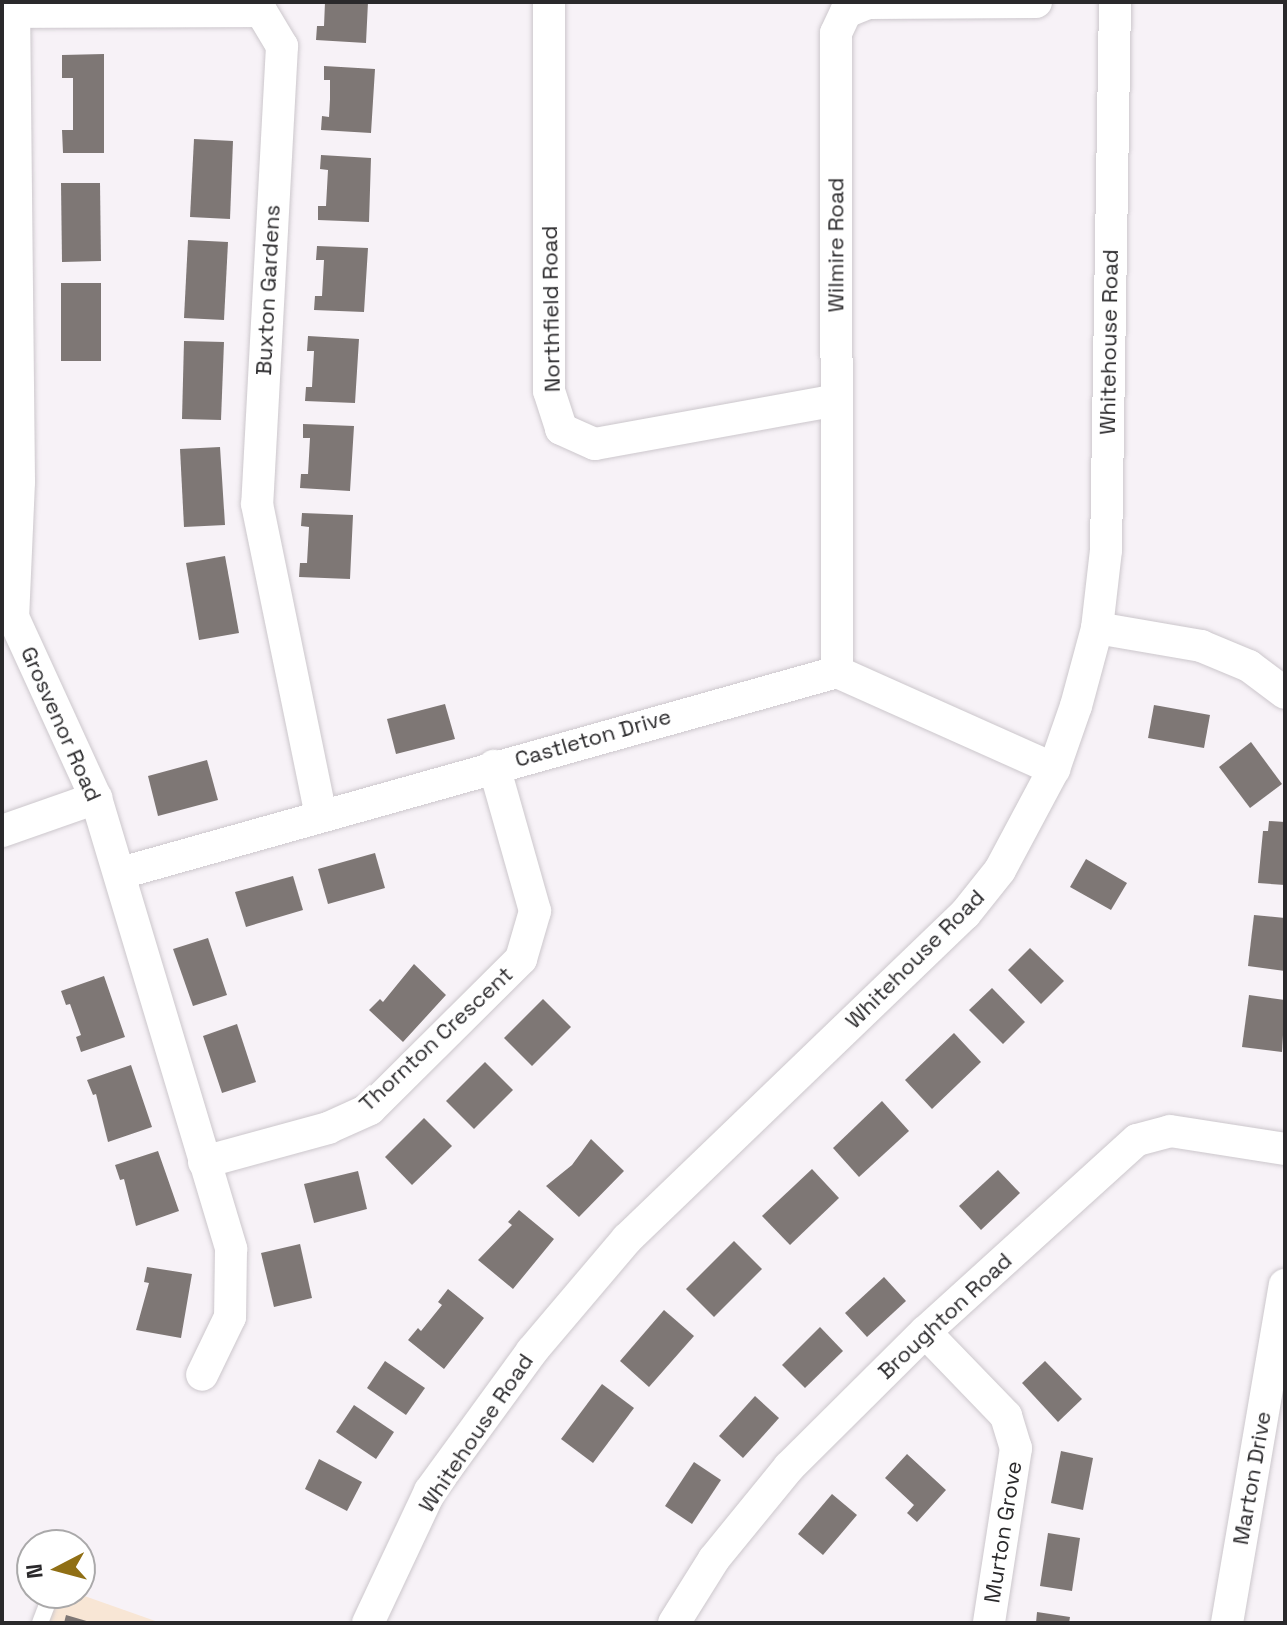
<!DOCTYPE html>
<html>
<head>
<meta charset="utf-8">
<style>
  body { margin:0 }
  #map { position:relative; width:1287px; height:1625px; overflow:hidden; background:#f7f2f7; font-family:"Space Grotesk",sans-serif }
  div>[style] { position:absolute }
  .commercial>* { inset:0; background:#f8e6d5 }
  .building>* { inset:0; background:#7e7775 }
  .roads { filter:drop-shadow(0 0 2px #ccc7cc) drop-shadow(0 0 2px #ccc7cc) }
  .lane>* { height:16px; margin:-8px; padding:0 8px; transform-origin:8px; border-radius:8px; background:#fff }
  .street>* { height:32px; margin:-16px; padding:0 16px; transform-origin:16px; border-radius:16px; background:#fff }
  span { translate:-50% -50%; white-space:nowrap; text-align:center; line-height:1.15; -webkit-text-stroke:8px #fff; paint-order:stroke }
  .street-label { font-size:22px; color:#2a292b }
  .frame { position:absolute; inset:0; border:4px solid #2a292b; pointer-events:none }
  .north { position:absolute; left:16px; top:1529px; width:80px; height:80px; box-sizing:border-box; background:#fff; border:2px solid #aaa9aa; border-radius:50%; rotate:264deg; font-size:22px; font-weight:700; line-height:32px; text-align:center; color:#2a292b }
  .north::after { content:''; display:block; margin:auto; width:28px; height:36px; background:#906f15; clip-path:polygon(50% 0,100% 100%,50% 72%,0 100%) }
</style>
</head>
<body>
<div id="map">
  <div class="commercial">
    <i style="clip-path:polygon(56px 1593px,76px 1593px,161px 1623px,47px 1623px)"></i>
  </div>
  <div class="building">
    <i style="clip-path:polygon(325px 2px,368px 2px,366px 43px,316px 40px,317px 26px,324px 26px)"></i>
    <i style="clip-path:polygon(104px 54px,104px 153px,63px 153px,62px 130px,73px 130px,73px 78px,62px 78px,62px 55px)"></i>
    <i style="clip-path:polygon(324px 66px,375px 69px,371px 133px,321px 130px,322px 116px,329px 117px,330px 99px,330px 80px,324px 80px)"></i>
    <i style="clip-path:polygon(194px 139px,233px 141px,230px 219px,190px 217px)"></i>
    <i style="clip-path:polygon(321px 155px,371px 158px,369px 222px,318px 220px,318px 206px,326px 206px,328px 170px,320px 169px)"></i>
    <i style="clip-path:polygon(61px 183px,100px 183px,101px 261px,62px 262px)"></i>
    <i style="clip-path:polygon(188px 240px,228px 242px,224px 320px,184px 318px)"></i>
    <i style="clip-path:polygon(317px 246px,368px 248px,364px 312px,314px 310px,315px 296px,322px 296px,324px 260px,316px 260px)"></i>
    <i style="clip-path:polygon(61px 283px,101px 283px,101px 361px,61px 361px)"></i>
    <i style="clip-path:polygon(308px 336px,359px 339px,355px 403px,305px 401px,306px 387px,312px 387px,314px 351px,307px 351px)"></i>
    <i style="clip-path:polygon(184px 341px,224px 342px,221px 420px,182px 419px)"></i>
    <i style="clip-path:polygon(303px 424px,354px 426px,350px 491px,300px 488px,301px 474px,308px 474px,310px 438px,303px 438px)"></i>
    <i style="clip-path:polygon(220px 447px,225px 525px,184px 527px,180px 449px)"></i>
    <i style="clip-path:polygon(302px 513px,353px 515px,350px 579px,299px 577px,300px 563px,307px 563px,309px 527px,301px 526px)"></i>
    <i style="clip-path:polygon(225px 556px,239px 633px,199px 640px,186px 563px)"></i>
    <i style="clip-path:polygon(445px 704px,455px 739px,396px 754px,387px 719px)"></i>
    <i style="clip-path:polygon(1154px 705px,1210px 715px,1204px 748px,1148px 738px)"></i>
    <i style="clip-path:polygon(1251px 742px,1282px 784px,1250px 808px,1219px 767px)"></i>
    <i style="clip-path:polygon(207px 760px,218px 800px,158px 816px,148px 776px)"></i>
    <i style="clip-path:polygon(1269px 821px,1285px 822px,1285px 885px,1258px 883px,1263px 831px,1268px 831px)"></i>
    <i style="clip-path:polygon(375px 853px,385px 888px,328px 904px,318px 869px)"></i>
    <i style="clip-path:polygon(1086px 859px,1127px 883px,1111px 910px,1070px 887px)"></i>
    <i style="clip-path:polygon(293px 876px,303px 910px,246px 927px,235px 892px)"></i>
    <i style="clip-path:polygon(1254px 915px,1285px 918px,1285px 971px,1248px 966px)"></i>
    <i style="clip-path:polygon(208px 938px,227px 995px,193px 1006px,173px 949px)"></i>
    <i style="clip-path:polygon(1030px 948px,1064px 981px,1041px 1004px,1008px 970px)"></i>
    <i style="clip-path:polygon(414px 964px,446px 995px,403px 1042px,369px 1010px,380px 999px,383px 1002px)"></i>
    <i style="clip-path:polygon(104px 976px,125px 1037px,81px 1052px,76px 1037px,81px 1035px,70px 1004px,66px 1005px,61px 991px)"></i>
    <i style="clip-path:polygon(992px 988px,1025px 1022px,1003px 1044px,969px 1010px)"></i>
    <i style="clip-path:polygon(1249px 995px,1285px 1000px,1282px 1052px,1242px 1047px)"></i>
    <i style="clip-path:polygon(543px 999px,571px 1027px,532px 1066px,504px 1038px)"></i>
    <i style="clip-path:polygon(237px 1024px,256px 1082px,222px 1093px,203px 1036px)"></i>
    <i style="clip-path:polygon(954px 1033px,981px 1062px,932px 1109px,905px 1080px)"></i>
    <i style="clip-path:polygon(485px 1062px,513px 1090px,474px 1129px,446px 1101px)"></i>
    <i style="clip-path:polygon(131px 1065px,152px 1127px,108px 1142px,96px 1094px,93px 1095px,87px 1080px)"></i>
    <i style="clip-path:polygon(882px 1101px,909px 1131px,859px 1177px,833px 1148px)"></i>
    <i style="clip-path:polygon(424px 1118px,452px 1146px,412px 1185px,385px 1157px)"></i>
    <i style="clip-path:polygon(591px 1139px,624px 1171px,579px 1217px,546px 1186px,572px 1165px)"></i>
    <i style="clip-path:polygon(158px 1151px,179px 1211px,136px 1226px,124px 1179px,120px 1180px,115px 1165px)"></i>
    <i style="clip-path:polygon(812px 1169px,839px 1198px,790px 1245px,762px 1216px)"></i>
    <i style="clip-path:polygon(998px 1170px,1020px 1193px,981px 1230px,959px 1206px)"></i>
    <i style="clip-path:polygon(358px 1171px,367px 1209px,314px 1223px,304px 1184px)"></i>
    <i style="clip-path:polygon(519px 1210px,554px 1239px,513px 1289px,478px 1260px,512px 1225px,508px 1222px)"></i>
    <i style="clip-path:polygon(734px 1241px,762px 1269px,714px 1317px,686px 1289px)"></i>
    <i style="clip-path:polygon(300px 1244px,312px 1298px,274px 1307px,261px 1253px)"></i>
    <i style="clip-path:polygon(147px 1267px,192px 1274px,181px 1338px,136px 1330px,149px 1283px,144px 1282px)"></i>
    <i style="clip-path:polygon(884px 1277px,906px 1301px,867px 1337px,845px 1313px)"></i>
    <i style="clip-path:polygon(448px 1289px,484px 1318px,444px 1369px,408px 1340px,418px 1328px,421px 1331px,442px 1305px,438px 1302px)"></i>
    <i style="clip-path:polygon(664px 1310px,694px 1336px,649px 1387px,620px 1361px)"></i>
    <i style="clip-path:polygon(820px 1327px,843px 1351px,805px 1388px,782px 1365px)"></i>
    <i style="clip-path:polygon(385px 1361px,425px 1388px,406px 1415px,367px 1388px)"></i>
    <i style="clip-path:polygon(1045px 1361px,1082px 1399px,1058px 1422px,1022px 1383px)"></i>
    <i style="clip-path:polygon(602px 1384px,634px 1408px,593px 1463px,561px 1439px)"></i>
    <i style="clip-path:polygon(755px 1396px,779px 1418px,743px 1458px,719px 1436px)"></i>
    <i style="clip-path:polygon(354px 1405px,394px 1432px,376px 1459px,336px 1432px)"></i>
    <i style="clip-path:polygon(1061px 1451px,1093px 1458px,1083px 1510px,1051px 1503px)"></i>
    <i style="clip-path:polygon(907px 1454px,946px 1490px,917px 1522px,907px 1513px,914px 1505px,885px 1478px)"></i>
    <i style="clip-path:polygon(319px 1459px,362px 1482px,347px 1511px,305px 1489px)"></i>
    <i style="clip-path:polygon(694px 1462px,721px 1480px,692px 1524px,665px 1506px)"></i>
    <i style="clip-path:polygon(832px 1494px,857px 1515px,823px 1555px,798px 1534px)"></i>
    <i style="clip-path:polygon(1048px 1533px,1080px 1538px,1072px 1591px,1040px 1586px)"></i>
    <i style="clip-path:polygon(1037px 1612px,1070px 1617px,1069px 1623px,1036px 1623px)"></i>
    <i style="clip-path:polygon(66px 1615px,90px 1622px,90px 1623px,64px 1623px)"></i>
  </div>
  <div class="roads">
    <div class="lane">
      <i style="left:40px;top:1623px;width:17px;rotate:-69deg"></i>
    </div>
    <div class="street">
      <i style="left:14px;top:2px;width:480px;rotate:89.4deg"></i>
      <i style="left:19px;top:482px;width:135px;rotate:92.5deg"></i>
      <i style="left:13px;top:617px;width:199px;rotate:65.4deg"></i>
      <i style="left:96px;top:798px;width:471px;rotate:73.3deg"></i>
      <i style="left:231px;top:1249px;width:68px;rotate:90.8deg"></i>
      <i style="left:230px;top:1317px;width:64px;rotate:115.8deg"></i>
      <i style="left:549px;top:2px;width:389px;rotate:90deg"></i>
      <i style="left:549px;top:391px;width:40px;rotate:72deg"></i>
      <i style="left:561px;top:429px;width:37px;rotate:24deg"></i>
      <i style="left:595px;top:444px;width:245px;rotate:-10.3deg"></i>
      <i style="left:2px;top:12px;width:259px;rotate:-0.2deg"></i>
      <i style="left:261px;top:11px;width:41px;rotate:59deg"></i>
      <i style="left:282px;top:46px;width:459px;rotate:93.1deg"></i>
      <i style="left:257px;top:504px;width:318px;rotate:78.4deg"></i>
      <i style="left:1097px;top:628px;width:106px;rotate:9.8deg"></i>
      <i style="left:1201px;top:646px;width:52px;rotate:22.6deg"></i>
      <i style="left:1249px;top:666px;width:45px;rotate:36.9deg"></i>
      <i style="left:837px;top:672px;width:639px;rotate:-90.09deg"></i>
      <i style="left:836px;top:33px;width:23px;rotate:-65deg"></i>
      <i style="left:846px;top:12px;width:24px;rotate:-22deg"></i>
      <i style="left:868px;top:3px;width:168px;rotate:-0.3deg"></i>
      <i style="left:2px;top:831px;width:100px;rotate:-19.3deg"></i>
      <i style="left:121px;top:873px;width:744px;rotate:-15.68deg"></i>
      <i style="left:837px;top:672px;width:238px;rotate:24.1deg"></i>
      <i style="left:204px;top:1162px;width:129px;rotate:-15.3deg"></i>
      <i style="left:328px;top:1128px;width:46px;rotate:-24.3deg"></i>
      <i style="left:370px;top:1109px;width:213px;rotate:-44.8deg"></i>
      <i style="left:521px;top:959px;width:50px;rotate:-73.7deg"></i>
      <i style="left:535px;top:911px;width:151px;rotate:-105.8deg"></i>
      <i style="left:925px;top:1332px;width:117px;rotate:46deg"></i>
      <i style="left:1006px;top:1416px;width:34px;rotate:73deg"></i>
      <i style="left:1016px;top:1448px;width:177px;rotate:98.8deg"></i>
      <i style="left:368px;top:1623px;width:146px;rotate:-64.8deg"></i>
      <i style="left:430px;top:1491px;width:173px;rotate:-53.9deg"></i>
      <i style="left:532px;top:1351px;width:147px;rotate:-49.7deg"></i>
      <i style="left:627px;top:1239px;width:469px;rotate:-43.9deg"></i>
      <i style="left:965px;top:914px;width:56px;rotate:-51.5deg"></i>
      <i style="left:1000px;top:870px;width:115px;rotate:-61.9deg"></i>
      <i style="left:1054px;top:769px;width:67px;rotate:-70.8deg"></i>
      <i style="left:1076px;top:706px;width:81px;rotate:-74.9deg"></i>
      <i style="left:1097px;top:628px;width:79px;rotate:-83.4deg"></i>
      <i style="left:1106px;top:550px;width:548px;rotate:-89.06deg"></i>
      <i style="left:674px;top:1623px;width:75px;rotate:-58deg"></i>
      <i style="left:714px;top:1559px;width:119px;rotate:-50.8deg"></i>
      <i style="left:789px;top:1467px;width:192px;rotate:-44.8deg"></i>
      <i style="left:925px;top:1332px;width:286px;rotate:-42.2deg"></i>
      <i style="left:1137px;top:1140px;width:34px;rotate:-15deg"></i>
      <i style="left:1170px;top:1131px;width:116px;rotate:8.9deg"></i>
      <i style="left:1227px;top:1623px;width:343px;rotate:-80.3deg"></i>
    </div>
  </div>
  <div class="street-label">
    <span style="left:836px;top:245px;rotate:-90deg">Wilmire Road</span>
    <span style="left:268px;top:290px;rotate:-87deg">Buxton Gardens</span>
    <span style="left:551px;top:309px;rotate:-91deg">Northfield Road</span>
    <span style="left:1109px;top:342px;rotate:-89deg">Whitehouse Road</span>
    <span style="left:61px;top:724px;rotate:66deg">Grosvenor Road</span>
    <span style="left:593px;top:738px;rotate:-16deg">Castleton Drive</span>
    <span style="left:915px;top:959px;rotate:-45deg">Whitehouse Road</span>
    <span style="left:436px;top:1039px;rotate:-43deg">Thornton Crescent</span>
    <span style="left:945px;top:1316px;rotate:-43deg">Broughton Road</span>
    <span style="left:476px;top:1433px;rotate:-56deg">Whitehouse Road</span>
    <span style="left:1252px;top:1478px;rotate:-80deg">Marton Drive</span>
    <span style="left:1003px;top:1532px;rotate:-81deg">Murton Grove</span>
  </div>
  <div class="frame"></div>
  <div class="north">N</div>
</div>
</body>
</html>
